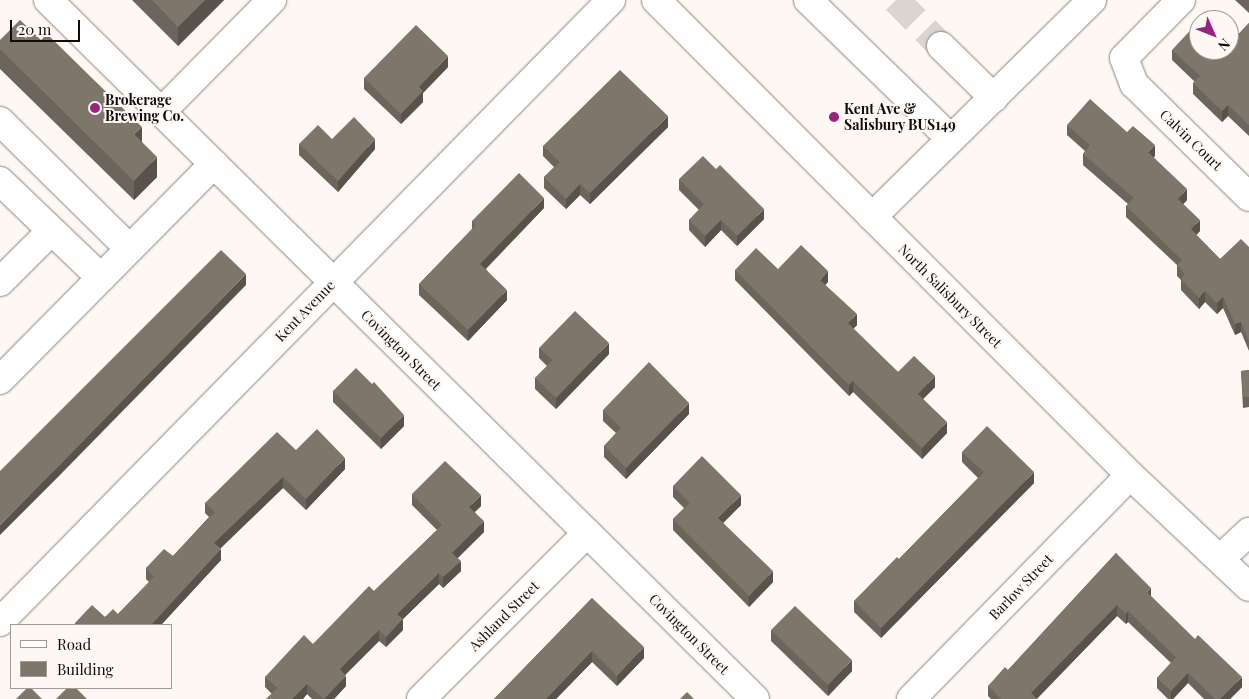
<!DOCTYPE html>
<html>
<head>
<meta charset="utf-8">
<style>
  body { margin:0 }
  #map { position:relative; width:1249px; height:699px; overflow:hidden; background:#fdf8f4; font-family:"Playfair Display",serif }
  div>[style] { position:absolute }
  .minor-tunnel>* { height:28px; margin-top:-14px; transform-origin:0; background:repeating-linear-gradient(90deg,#dad5d1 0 28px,transparent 0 42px) }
  .roads { filter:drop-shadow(0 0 1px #90837a) drop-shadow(0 0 1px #90837a) }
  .minor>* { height:28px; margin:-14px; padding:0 14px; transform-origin:14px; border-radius:14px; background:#fff }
  .wall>* { inset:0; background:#6c655b }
  .shaded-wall>* { inset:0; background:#58534a }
  .building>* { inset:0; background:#7e766a }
  .dots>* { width:14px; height:14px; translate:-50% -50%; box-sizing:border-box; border:2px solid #fdf8f4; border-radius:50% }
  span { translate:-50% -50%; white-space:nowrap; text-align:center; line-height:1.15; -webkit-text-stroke:4px #fdf8f4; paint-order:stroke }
  .poi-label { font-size:14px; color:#110d0a; font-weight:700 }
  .left { translate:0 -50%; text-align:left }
  .street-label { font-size:14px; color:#110d0a }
  .legend { position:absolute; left:10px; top:624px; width:162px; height:65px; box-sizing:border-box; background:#fdf8f4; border:1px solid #9f9a96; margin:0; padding:6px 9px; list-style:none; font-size:15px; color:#110d0a }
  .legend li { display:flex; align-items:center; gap:10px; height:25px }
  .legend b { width:25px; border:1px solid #9f9a96 }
  .north { position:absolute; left:1189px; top:10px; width:50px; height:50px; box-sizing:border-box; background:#fdf8f4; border:1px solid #9f9a96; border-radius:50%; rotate:134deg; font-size:14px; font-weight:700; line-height:20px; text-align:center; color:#110d0a }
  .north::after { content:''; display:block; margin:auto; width:18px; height:22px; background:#99237f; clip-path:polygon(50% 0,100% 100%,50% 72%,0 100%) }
  .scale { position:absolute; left:10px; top:20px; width:70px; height:22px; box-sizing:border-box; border:2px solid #110d0a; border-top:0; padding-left:6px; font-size:15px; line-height:18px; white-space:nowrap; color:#110d0a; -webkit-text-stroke:4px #fdf8f4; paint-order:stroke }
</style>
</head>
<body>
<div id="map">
  <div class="minor-tunnel">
    <i style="left:896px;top:0;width:64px;rotate:45.6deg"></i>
  </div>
  <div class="roads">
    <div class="minor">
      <i style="left:48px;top:0;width:994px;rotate:44.67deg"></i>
      <i style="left:656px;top:0;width:671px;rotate:45.06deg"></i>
      <i style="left:1130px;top:475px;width:163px;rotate:43.3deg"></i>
      <i style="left:808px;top:0;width:199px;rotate:44.2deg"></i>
      <i style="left:1181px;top:0;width:81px;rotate:134.5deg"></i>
      <i style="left:1124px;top:58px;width:28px;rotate:69deg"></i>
      <i style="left:1134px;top:84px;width:161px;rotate:44.5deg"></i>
      <i style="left:941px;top:46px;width:74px;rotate:44.5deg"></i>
      <i style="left:161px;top:112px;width:158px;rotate:-45.3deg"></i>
      <i style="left:0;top:121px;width:182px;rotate:44.6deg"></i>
      <i style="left:0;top:181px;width:140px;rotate:43.8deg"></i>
      <i style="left:872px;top:217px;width:309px;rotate:-44.6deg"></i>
      <i style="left:0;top:282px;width:72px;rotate:-45deg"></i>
      <i style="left:0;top:380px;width:304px;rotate:-45.3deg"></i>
      <i style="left:1220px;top:559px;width:40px;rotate:-43deg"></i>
      <i style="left:0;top:622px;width:872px;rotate:-45.51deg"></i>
      <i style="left:421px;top:699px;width:235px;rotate:-45deg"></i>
      <i style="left:911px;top:699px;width:313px;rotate:-45.6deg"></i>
    </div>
  </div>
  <div class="wall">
    <i style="clip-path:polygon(132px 0,224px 0,178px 46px)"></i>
    <i style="clip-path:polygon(1235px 0,1249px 0,1249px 13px)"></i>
    <i style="clip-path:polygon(1249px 23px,1249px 136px,1228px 116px,1222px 122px,1193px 94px,1193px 83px,1195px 82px,1172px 60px,1172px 50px,1231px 42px)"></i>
    <i style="clip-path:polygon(0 40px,142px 142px,157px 177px,134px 200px,0 69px)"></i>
    <i style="clip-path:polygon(448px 67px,423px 93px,423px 102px,401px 124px,364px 89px,364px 78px)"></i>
    <i style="clip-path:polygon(1067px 125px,1155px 156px,1153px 157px,1187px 200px,1183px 204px,1200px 231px,1196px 235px,1220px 259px,1249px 247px,1249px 351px,1241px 332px,1235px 335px,1223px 308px,1217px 314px,1205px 302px,1199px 309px,1181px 290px,1181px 280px,1177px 276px,1177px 265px,1126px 217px,1126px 206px,1128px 204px,1083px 165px,1083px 154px,1085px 151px,1067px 135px)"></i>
    <i style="clip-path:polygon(668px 127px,590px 204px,580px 195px,566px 209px,544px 188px,544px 177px,554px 167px,543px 156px,543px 146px)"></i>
    <i style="clip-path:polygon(332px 139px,375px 149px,338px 192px,299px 155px,299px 144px)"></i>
    <i style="clip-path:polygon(679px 179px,764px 219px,737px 246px,721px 230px,705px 247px,689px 230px,689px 220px,699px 210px,679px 190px)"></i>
    <i style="clip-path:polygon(544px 208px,486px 269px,507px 300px,468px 341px,419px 295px,419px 284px,472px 229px,472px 221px)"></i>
    <i style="clip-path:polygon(778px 269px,828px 282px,825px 285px,857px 325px,853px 329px,898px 372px,935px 387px,923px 399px,947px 433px,922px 459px,853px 392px,849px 396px,735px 280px,735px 270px)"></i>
    <i style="clip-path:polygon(539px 348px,609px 354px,556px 409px,535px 389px,535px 378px,547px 366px,539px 358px)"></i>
    <i style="clip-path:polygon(1249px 370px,1249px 407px,1243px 408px,1241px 371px)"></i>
    <i style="clip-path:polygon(372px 384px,404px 426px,381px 449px,333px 402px,333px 391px)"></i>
    <i style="clip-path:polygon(603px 410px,689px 414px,626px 479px,604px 457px,604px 446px,616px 433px,603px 421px)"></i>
    <i style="clip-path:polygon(296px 450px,345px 469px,306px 510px,283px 488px,220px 549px,221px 560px,161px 625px,75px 625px,75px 623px,118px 614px,149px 582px,146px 579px,146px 568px,173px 556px,209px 517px,205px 513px,205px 503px)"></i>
    <i style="clip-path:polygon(962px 452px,1034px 483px,881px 638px,854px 612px,854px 601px,899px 559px,978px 478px,962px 462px)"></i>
    <i style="clip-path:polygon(673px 486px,741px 505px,723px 523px,773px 582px,749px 607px,673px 530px,673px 519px,684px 508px,673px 497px)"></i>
    <i style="clip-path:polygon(412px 494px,481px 506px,475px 512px,484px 532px,458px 558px,461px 571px,443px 588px,439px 584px,403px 619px,403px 630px,386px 647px,379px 641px,345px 675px,346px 686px,334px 699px,312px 699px,307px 694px,303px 699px,266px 699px,272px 694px,265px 687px,265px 677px,313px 644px,374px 591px,437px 530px,412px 505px)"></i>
    <i style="clip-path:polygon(1116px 553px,1151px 597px,1242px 687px,1230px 699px,1204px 699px,1188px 683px,1173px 699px,1168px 699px,1157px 688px,1157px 678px,1171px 663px,1128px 622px,1126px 624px,1117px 616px,1037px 699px,991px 699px,988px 696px,988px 686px,1008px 670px)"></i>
    <i style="clip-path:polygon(592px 598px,644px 658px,617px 686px,592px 662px,556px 699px,494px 699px)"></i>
    <i style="clip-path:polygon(771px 630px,852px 671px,828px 696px,771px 641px)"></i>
  </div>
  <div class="shaded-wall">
    <i style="clip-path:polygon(205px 0,224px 0,178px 46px,178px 27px)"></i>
    <i style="clip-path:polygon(448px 56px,448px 67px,423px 93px,423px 102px,401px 124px,401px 114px,419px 87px)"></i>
    <i style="clip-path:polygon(1228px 105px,1228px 116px,1222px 122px,1222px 111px)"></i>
    <i style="clip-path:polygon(668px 116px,668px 127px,590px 204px,590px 193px)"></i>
    <i style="clip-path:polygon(142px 127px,142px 147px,134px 134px)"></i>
    <i style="clip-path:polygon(375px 139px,375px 149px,338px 192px,338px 181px)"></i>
    <i style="clip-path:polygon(1155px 145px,1155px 156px,1148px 163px,1148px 152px)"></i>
    <i style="clip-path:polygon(157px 157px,157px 177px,134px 200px,134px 181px)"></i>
    <i style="clip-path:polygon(580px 184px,580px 195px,566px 209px,566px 199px)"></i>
    <i style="clip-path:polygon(1187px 189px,1187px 200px,1178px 210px,1178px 199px)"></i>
    <i style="clip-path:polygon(544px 198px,544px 208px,480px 274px,480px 264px)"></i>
    <i style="clip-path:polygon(764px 209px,764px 219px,737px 246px,737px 236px)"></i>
    <i style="clip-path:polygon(721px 220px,721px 230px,705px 247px,705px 236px)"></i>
    <i style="clip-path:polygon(1200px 220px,1200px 231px,1191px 240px,1191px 229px)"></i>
    <i style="clip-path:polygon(828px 271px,828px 282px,820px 290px,820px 280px)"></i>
    <i style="clip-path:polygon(246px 274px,246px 285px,58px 477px,0 535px,0 525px)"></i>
    <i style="clip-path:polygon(507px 290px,507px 300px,468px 341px,468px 330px)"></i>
    <i style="clip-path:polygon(1205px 291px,1205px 302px,1199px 309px,1199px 298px)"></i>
    <i style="clip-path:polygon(1223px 297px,1223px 308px,1217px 314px,1217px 303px)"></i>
    <i style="clip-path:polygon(857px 314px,857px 325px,848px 334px,848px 323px)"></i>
    <i style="clip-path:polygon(1241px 322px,1241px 332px,1235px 335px,1235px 324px)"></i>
    <i style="clip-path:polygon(609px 343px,609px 354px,556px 409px,556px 398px)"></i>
    <i style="clip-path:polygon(935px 376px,935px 387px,918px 404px,918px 394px)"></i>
    <i style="clip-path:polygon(853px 381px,853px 392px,849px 396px,849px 385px)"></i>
    <i style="clip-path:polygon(689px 403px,689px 414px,626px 479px,626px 468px)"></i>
    <i style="clip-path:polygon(404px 415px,404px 426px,381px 449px,381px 438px)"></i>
    <i style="clip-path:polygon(947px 422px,947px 433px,922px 459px,922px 448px)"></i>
    <i style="clip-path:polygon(345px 458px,345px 469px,306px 510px,306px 499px)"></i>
    <i style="clip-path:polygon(1034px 472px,1034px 483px,881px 638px,881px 628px)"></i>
    <i style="clip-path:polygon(283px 477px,283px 488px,214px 554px,214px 543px)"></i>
    <i style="clip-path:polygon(481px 495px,481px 506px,469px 517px,469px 507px)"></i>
    <i style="clip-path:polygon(741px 495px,741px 505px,718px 528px,718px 518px)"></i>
    <i style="clip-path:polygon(484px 521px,484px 532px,452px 563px,452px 553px)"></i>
    <i style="clip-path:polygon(221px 549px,221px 560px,161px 625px,151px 625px)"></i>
    <i style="clip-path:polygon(461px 561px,461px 571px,443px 588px,443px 577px)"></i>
    <i style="clip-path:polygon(773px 571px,773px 582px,749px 607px,749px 596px)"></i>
    <i style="clip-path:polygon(439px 573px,439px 584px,403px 619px,403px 630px,386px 647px,386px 637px,397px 614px)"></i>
    <i style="clip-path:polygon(1151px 588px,1151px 598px,1147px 592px)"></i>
    <i style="clip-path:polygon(1117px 605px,1117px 616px,1036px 699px,1031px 693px)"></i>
    <i style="clip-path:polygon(1128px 611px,1128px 622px,1126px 624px,1126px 614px)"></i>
    <i style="clip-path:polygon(379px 630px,379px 641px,340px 680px,340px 669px)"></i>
    <i style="clip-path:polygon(644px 647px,644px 658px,617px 686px,617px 676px)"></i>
    <i style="clip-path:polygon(592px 651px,592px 662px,556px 699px,546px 699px)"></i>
    <i style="clip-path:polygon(852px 660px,852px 671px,828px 696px,828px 685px)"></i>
    <i style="clip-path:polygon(1188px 673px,1188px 683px,1173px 699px,1171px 699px,1171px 691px)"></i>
    <i style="clip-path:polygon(346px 676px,346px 686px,334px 699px,324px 699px)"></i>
    <i style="clip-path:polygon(1242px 677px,1242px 687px,1230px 699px,1220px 699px)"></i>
    <i style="clip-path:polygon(307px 684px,307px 694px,303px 699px,292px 699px)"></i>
  </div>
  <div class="building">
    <i style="clip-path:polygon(152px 0,205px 0,178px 27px)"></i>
    <i style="clip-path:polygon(1204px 16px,1209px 20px,1200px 20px)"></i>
    <i style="clip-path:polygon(20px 20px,41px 40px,47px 34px,142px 127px,134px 134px,157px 157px,134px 181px,0 49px,0 40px)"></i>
    <i style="clip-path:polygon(1199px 21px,1199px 50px,1229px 50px,1229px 39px,1231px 42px,1249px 23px,1249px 125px,1228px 105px,1222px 111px,1193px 83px,1200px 76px,1172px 50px)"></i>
    <i style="clip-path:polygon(416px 25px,448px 56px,419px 87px,423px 91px,401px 114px,364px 78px)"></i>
    <i style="clip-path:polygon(620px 70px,668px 116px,590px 193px,580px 184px,566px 199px,544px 177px,560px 162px,543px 146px)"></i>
    <i style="clip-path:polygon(1090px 99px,1127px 132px,1133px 126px,1155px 145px,1148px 152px,1187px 189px,1178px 199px,1200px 220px,1191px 229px,1220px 259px,1241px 239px,1249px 247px,1249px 341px,1241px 322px,1235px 324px,1223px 297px,1217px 303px,1205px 291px,1199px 298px,1181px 279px,1185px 274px,1177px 265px,1182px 260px,1126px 206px,1134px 198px,1083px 154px,1090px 145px,1067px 125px)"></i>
    <i style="clip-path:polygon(354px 117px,375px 139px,338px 181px,299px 144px,318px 125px,332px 139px)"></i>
    <i style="clip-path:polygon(703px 156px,716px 169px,720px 165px,764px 209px,737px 236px,721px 220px,705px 236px,689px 220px,704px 204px,679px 179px)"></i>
    <i style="clip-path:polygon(519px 173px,544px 198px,480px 264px,507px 290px,468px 330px,419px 284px,476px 225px,472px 221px)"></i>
    <i style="clip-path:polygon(801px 245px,828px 271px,820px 280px,857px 314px,848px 323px,898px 372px,914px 356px,935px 376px,918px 394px,947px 422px,922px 448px,853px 381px,849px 385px,735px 270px,756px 248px,778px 269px)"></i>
    <i style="clip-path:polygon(221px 250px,246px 274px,58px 467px,0 525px,0 471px)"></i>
    <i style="clip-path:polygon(575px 311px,609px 343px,556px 398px,535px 378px,553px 360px,539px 348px)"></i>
    <i style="clip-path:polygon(649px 362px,689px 403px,626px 468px,604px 446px,621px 428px,603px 410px)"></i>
    <i style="clip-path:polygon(356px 368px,372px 384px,374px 382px,404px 415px,381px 438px,333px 391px)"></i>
    <i style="clip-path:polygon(1249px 370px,1249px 397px,1243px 397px,1241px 371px)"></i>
    <i style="clip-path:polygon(987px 426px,1034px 472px,881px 628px,854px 601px,897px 557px,899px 559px,984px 472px,962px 452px)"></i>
    <i style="clip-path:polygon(317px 429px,345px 458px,306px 499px,283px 477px,214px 543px,221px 549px,151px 625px,78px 625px,75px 623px,92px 605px,105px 617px,113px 609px,118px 614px,154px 577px,146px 568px,164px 549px,173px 556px,215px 512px,205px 503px,277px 432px,296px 450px)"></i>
    <i style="clip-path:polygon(702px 456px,741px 495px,718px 518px,773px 571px,749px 596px,673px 519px,690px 503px,673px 486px)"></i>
    <i style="clip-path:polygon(445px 461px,481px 495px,469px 507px,484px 521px,452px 553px,461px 561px,443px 577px,439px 573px,397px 614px,403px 619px,386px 637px,379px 630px,340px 669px,346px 676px,324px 699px,307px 684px,292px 699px,266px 699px,277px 688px,265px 677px,304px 635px,313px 644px,369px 586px,374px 591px,442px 525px,412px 494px)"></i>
    <i style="clip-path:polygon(1116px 553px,1151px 588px,1147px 592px,1195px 639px,1198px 635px,1242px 677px,1220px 699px,1215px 699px,1188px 673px,1171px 691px,1157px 678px,1176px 657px,1128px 611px,1126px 614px,1117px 605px,1031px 693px,1037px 699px,1001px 699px,988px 686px,1005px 667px,1008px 670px)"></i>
    <i style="clip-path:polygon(592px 598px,644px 647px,617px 676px,592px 651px,546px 699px,494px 699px)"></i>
    <i style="clip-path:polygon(795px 606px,852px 660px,828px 685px,771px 630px)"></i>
    <i style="clip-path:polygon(27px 688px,31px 688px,42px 699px,16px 699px)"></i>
    <i style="clip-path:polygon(67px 688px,76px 688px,87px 699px,56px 699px)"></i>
    <i style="clip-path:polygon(687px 692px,694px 699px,680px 699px)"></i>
  </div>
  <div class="dots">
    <i style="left:95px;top:108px;background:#99237f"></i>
    <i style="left:834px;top:117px;background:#99237f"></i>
  </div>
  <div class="poi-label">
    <span class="left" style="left:105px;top:108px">Brokerage<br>Brewing Co.</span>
    <span class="left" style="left:844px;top:117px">Kent Ave &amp;<br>Salisbury BUS149</span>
  </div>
  <div class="street-label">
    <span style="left:1191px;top:140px;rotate:44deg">Calvin Court</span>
    <span style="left:950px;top:296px;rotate:45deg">North Salisbury Street</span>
    <span style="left:305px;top:311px;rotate:-46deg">Kent Avenue</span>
    <span style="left:401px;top:350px;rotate:45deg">Covington Street</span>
    <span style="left:1021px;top:587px;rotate:-46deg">Barlow Street</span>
    <span style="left:504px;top:616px;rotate:-45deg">Ashland Street</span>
    <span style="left:689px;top:634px;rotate:45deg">Covington Street</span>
  </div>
  <ul class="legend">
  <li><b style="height:6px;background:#fff"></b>Road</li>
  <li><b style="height:14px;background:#7e766a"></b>Building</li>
  </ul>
  <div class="north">N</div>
  <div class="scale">20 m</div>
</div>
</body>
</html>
